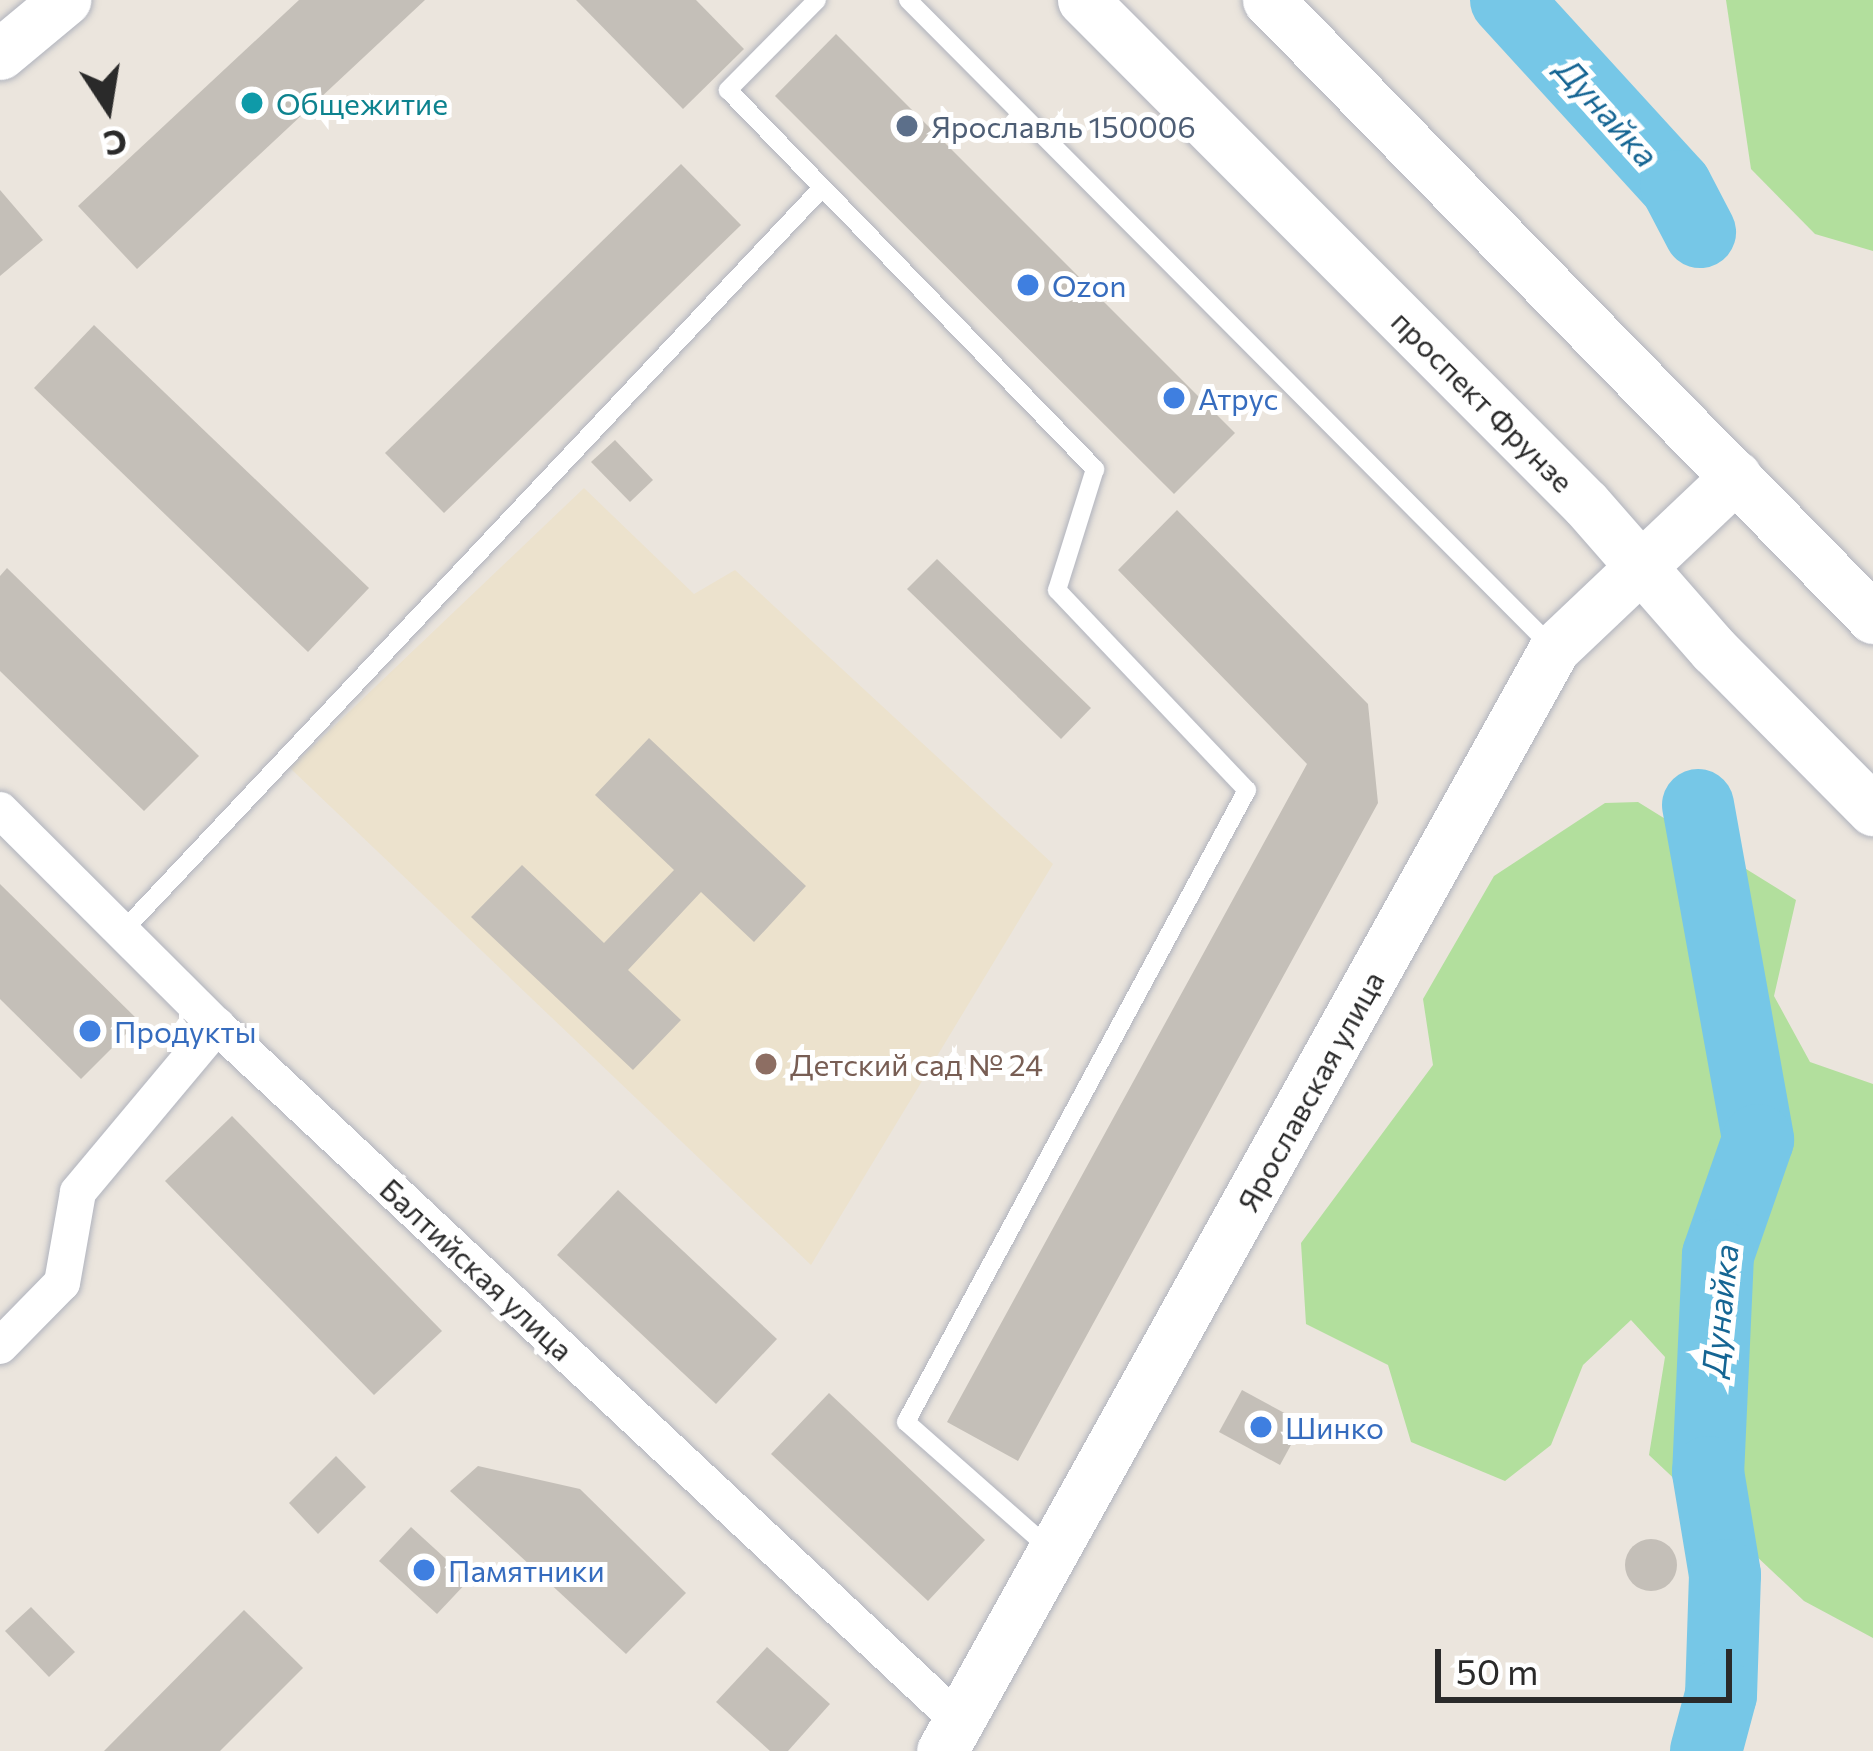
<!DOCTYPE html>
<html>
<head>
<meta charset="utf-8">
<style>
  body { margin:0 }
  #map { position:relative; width:1873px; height:1751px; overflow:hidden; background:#ebe5dd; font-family:Commissioner,sans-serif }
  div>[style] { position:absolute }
  .education>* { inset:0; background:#ece2cd }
  .green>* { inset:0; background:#b2df9d }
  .river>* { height:72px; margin:-36px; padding:0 36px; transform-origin:36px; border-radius:36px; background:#76c7e7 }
  .building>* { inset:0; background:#c4bfb8 }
  .round { border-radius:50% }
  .roads { filter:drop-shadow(0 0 3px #b0b3bd) drop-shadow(0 0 3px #b0b3bd) }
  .lane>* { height:18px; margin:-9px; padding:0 9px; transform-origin:9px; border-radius:9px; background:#fff }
  .street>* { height:36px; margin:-18px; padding:0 18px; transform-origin:18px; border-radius:18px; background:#fff }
  .secondary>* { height:51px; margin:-25.5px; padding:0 25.5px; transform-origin:25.5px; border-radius:25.5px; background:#fff }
  .dots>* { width:33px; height:33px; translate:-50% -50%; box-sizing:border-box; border:6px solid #fff; border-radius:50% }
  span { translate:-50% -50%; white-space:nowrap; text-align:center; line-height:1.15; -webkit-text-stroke:10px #fff; paint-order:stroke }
  .culture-label { font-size:30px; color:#0d838f }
  .left { translate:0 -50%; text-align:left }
  .service-label { font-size:30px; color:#4e5e75 }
  .shop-label { font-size:30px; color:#366cbe }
  .street-label { font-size:30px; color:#2a2a2a }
  .education-label { font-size:30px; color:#785e54 }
  .water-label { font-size:33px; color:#156593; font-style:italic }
  .north { position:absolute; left:48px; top:48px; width:120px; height:120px; -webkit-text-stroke:9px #fff; paint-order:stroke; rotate:168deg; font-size:33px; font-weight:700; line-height:48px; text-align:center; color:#2a2a2a }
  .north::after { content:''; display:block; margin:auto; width:42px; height:54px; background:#2a2a2a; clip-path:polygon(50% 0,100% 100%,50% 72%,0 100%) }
  .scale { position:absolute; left:1435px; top:1649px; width:297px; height:54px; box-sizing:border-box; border:6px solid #2a2a2a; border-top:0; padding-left:15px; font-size:36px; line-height:42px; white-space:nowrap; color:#2a2a2a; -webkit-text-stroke:9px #fff; paint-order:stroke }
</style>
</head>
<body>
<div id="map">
  <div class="education">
    <i style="clip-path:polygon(584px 488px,694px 594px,735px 570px,1053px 864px,811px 1265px,290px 768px)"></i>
  </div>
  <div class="green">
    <i style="clip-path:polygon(1726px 0,1873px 0,1873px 251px,1815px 234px,1751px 169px)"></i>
    <i style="clip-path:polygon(1638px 802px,1796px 900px,1774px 996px,1810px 1062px,1873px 1084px,1873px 1638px,1804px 1601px,1649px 1455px,1665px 1357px,1631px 1320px,1583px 1365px,1551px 1445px,1505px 1481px,1411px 1442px,1388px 1365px,1306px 1324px,1301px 1243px,1433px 1065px,1423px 999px,1494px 876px,1605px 803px)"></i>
  </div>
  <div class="river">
    <i style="left:1506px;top:0;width:252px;rotate:47.6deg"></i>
    <i style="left:1676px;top:186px;width:52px;rotate:62.4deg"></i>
    <i style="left:1698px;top:805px;width:340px;rotate:79.8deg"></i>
    <i style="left:1758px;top:1140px;width:122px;rotate:109.2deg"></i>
    <i style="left:1718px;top:1255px;width:217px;rotate:92.6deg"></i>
    <i style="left:1708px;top:1472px;width:104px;rotate:80.6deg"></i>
    <i style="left:1725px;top:1575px;width:120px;rotate:91.9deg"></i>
    <i style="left:1721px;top:1695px;width:58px;rotate:105deg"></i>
  </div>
  <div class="building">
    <i style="clip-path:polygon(299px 0,425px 0,137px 269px,78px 206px)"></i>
    <i style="clip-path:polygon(576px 0,696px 0,744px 49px,683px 109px)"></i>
    <i style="clip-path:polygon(836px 34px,1235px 433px,1174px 494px,775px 96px)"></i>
    <i style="clip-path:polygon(681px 164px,741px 225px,444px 513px,385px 453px)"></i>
    <i style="clip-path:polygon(0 190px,43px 240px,0 276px)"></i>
    <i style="clip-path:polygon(94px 325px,369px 588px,308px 652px,34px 388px)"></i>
    <i style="clip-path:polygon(615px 440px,653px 480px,630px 502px,591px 462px)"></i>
    <i style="clip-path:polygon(1177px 510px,1368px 704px,1378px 803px,1018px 1461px,947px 1422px,1307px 764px,1118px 570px)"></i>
    <i style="clip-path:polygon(937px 559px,1091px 708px,1061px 739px,907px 589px)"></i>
    <i style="clip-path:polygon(7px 568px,199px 756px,144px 811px,0 671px,0 576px)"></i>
    <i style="clip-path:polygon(649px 738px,806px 886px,754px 942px,701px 892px,628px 970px,681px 1020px,633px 1070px,471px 917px,522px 865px,604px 943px,674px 870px,595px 795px)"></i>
    <i style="clip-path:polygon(0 884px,139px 1021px,81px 1079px,0 999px)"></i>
    <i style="clip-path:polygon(232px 1116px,442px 1331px,374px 1395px,165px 1181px)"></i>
    <i style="clip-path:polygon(618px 1190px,777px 1339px,716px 1404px,557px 1255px)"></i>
    <i style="clip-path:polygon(1242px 1390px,1303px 1423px,1280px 1465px,1219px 1432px)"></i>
    <i style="clip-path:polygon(829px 1393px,985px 1540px,928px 1601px,771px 1454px)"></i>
    <i style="clip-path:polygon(336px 1456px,366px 1487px,318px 1534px,289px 1503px)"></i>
    <i style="clip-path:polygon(478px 1466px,580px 1489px,686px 1593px,626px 1654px,450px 1491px)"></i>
    <i style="clip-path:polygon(411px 1527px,469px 1580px,437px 1614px,379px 1561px)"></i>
    <i class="round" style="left:1625px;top:1539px;width:52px;height:52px"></i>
    <i style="clip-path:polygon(31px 1607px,75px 1652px,49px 1677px,5px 1631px)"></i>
    <i style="clip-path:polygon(244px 1610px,303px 1668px,220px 1751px,104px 1751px)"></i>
    <i style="clip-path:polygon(767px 1647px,830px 1704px,788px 1751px,770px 1751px,716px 1702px)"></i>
  </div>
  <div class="roads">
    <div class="lane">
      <i style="left:817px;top:0;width:127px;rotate:134.7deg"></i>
      <i style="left:728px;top:90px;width:528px;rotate:45.92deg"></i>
      <i style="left:1095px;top:469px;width:127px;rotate:107.4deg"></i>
      <i style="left:1057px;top:590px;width:276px;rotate:46.5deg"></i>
      <i style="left:1247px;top:790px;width:718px;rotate:118.35deg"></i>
      <i style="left:906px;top:1422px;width:192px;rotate:41.4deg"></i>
      <i style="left:908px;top:0;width:913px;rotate:45.13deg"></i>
      <i style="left:122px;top:932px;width:1022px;rotate:-46.75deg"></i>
    </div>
    <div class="street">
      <i style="left:0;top:810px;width:306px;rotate:44.9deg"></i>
      <i style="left:217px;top:1026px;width:1018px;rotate:43.13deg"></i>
      <i style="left:0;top:1346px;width:88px;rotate:-45.5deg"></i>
      <i style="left:62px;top:1283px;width:92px;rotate:-80deg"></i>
      <i style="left:78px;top:1192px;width:217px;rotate:-50.1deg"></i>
    </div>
    <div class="secondary">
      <i style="left:1083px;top:0;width:712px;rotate:45.06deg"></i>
      <i style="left:1586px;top:504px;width:194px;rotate:48.8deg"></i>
      <i style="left:1714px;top:650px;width:226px;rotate:45.2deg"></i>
      <i style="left:1268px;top:0;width:865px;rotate:45.61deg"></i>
      <i style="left:0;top:54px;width:85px;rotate:-39.7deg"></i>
      <i style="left:942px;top:1751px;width:1261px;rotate:-60.95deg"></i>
      <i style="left:1554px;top:649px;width:251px;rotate:-43.5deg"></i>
    </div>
  </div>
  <div class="dots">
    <i style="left:252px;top:103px;background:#0f9aa8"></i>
    <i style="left:907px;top:126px;background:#5c6f8a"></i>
    <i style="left:1028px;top:285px;background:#3f7fe0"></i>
    <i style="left:1174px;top:398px;background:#3f7fe0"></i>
    <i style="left:90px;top:1031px;background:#3f7fe0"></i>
    <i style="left:766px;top:1064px;background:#8d6e63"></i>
    <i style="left:1261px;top:1427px;background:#3f7fe0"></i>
    <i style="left:424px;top:1570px;background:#3f7fe0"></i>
  </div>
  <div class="culture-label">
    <span class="left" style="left:276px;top:103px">Общежитие</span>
  </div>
  <div class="service-label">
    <span class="left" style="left:931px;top:126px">Ярославль 150006</span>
  </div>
  <div class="shop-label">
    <span class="left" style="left:1052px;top:285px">Ozon</span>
    <span class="left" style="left:1198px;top:398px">Атрус</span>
    <span class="left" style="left:114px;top:1031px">Продукты</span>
    <span class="left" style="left:1285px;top:1427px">Шинко</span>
    <span class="left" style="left:448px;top:1570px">Памятники</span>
  </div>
  <div class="street-label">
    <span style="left:1483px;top:401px;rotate:45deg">проспект Фрунзе</span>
    <span style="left:1310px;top:1091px;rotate:-61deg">Ярославская улица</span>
    <span style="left:477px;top:1269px;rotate:43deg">Балтийская улица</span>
  </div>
  <div class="education-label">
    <span class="left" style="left:790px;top:1064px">Детский сад № 24</span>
  </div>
  <div class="water-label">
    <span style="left:1608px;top:112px;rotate:48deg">Дунайка</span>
    <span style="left:1719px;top:1310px;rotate:-84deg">Дунайка</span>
  </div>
  <div class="north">С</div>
  <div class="scale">50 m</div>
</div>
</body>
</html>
